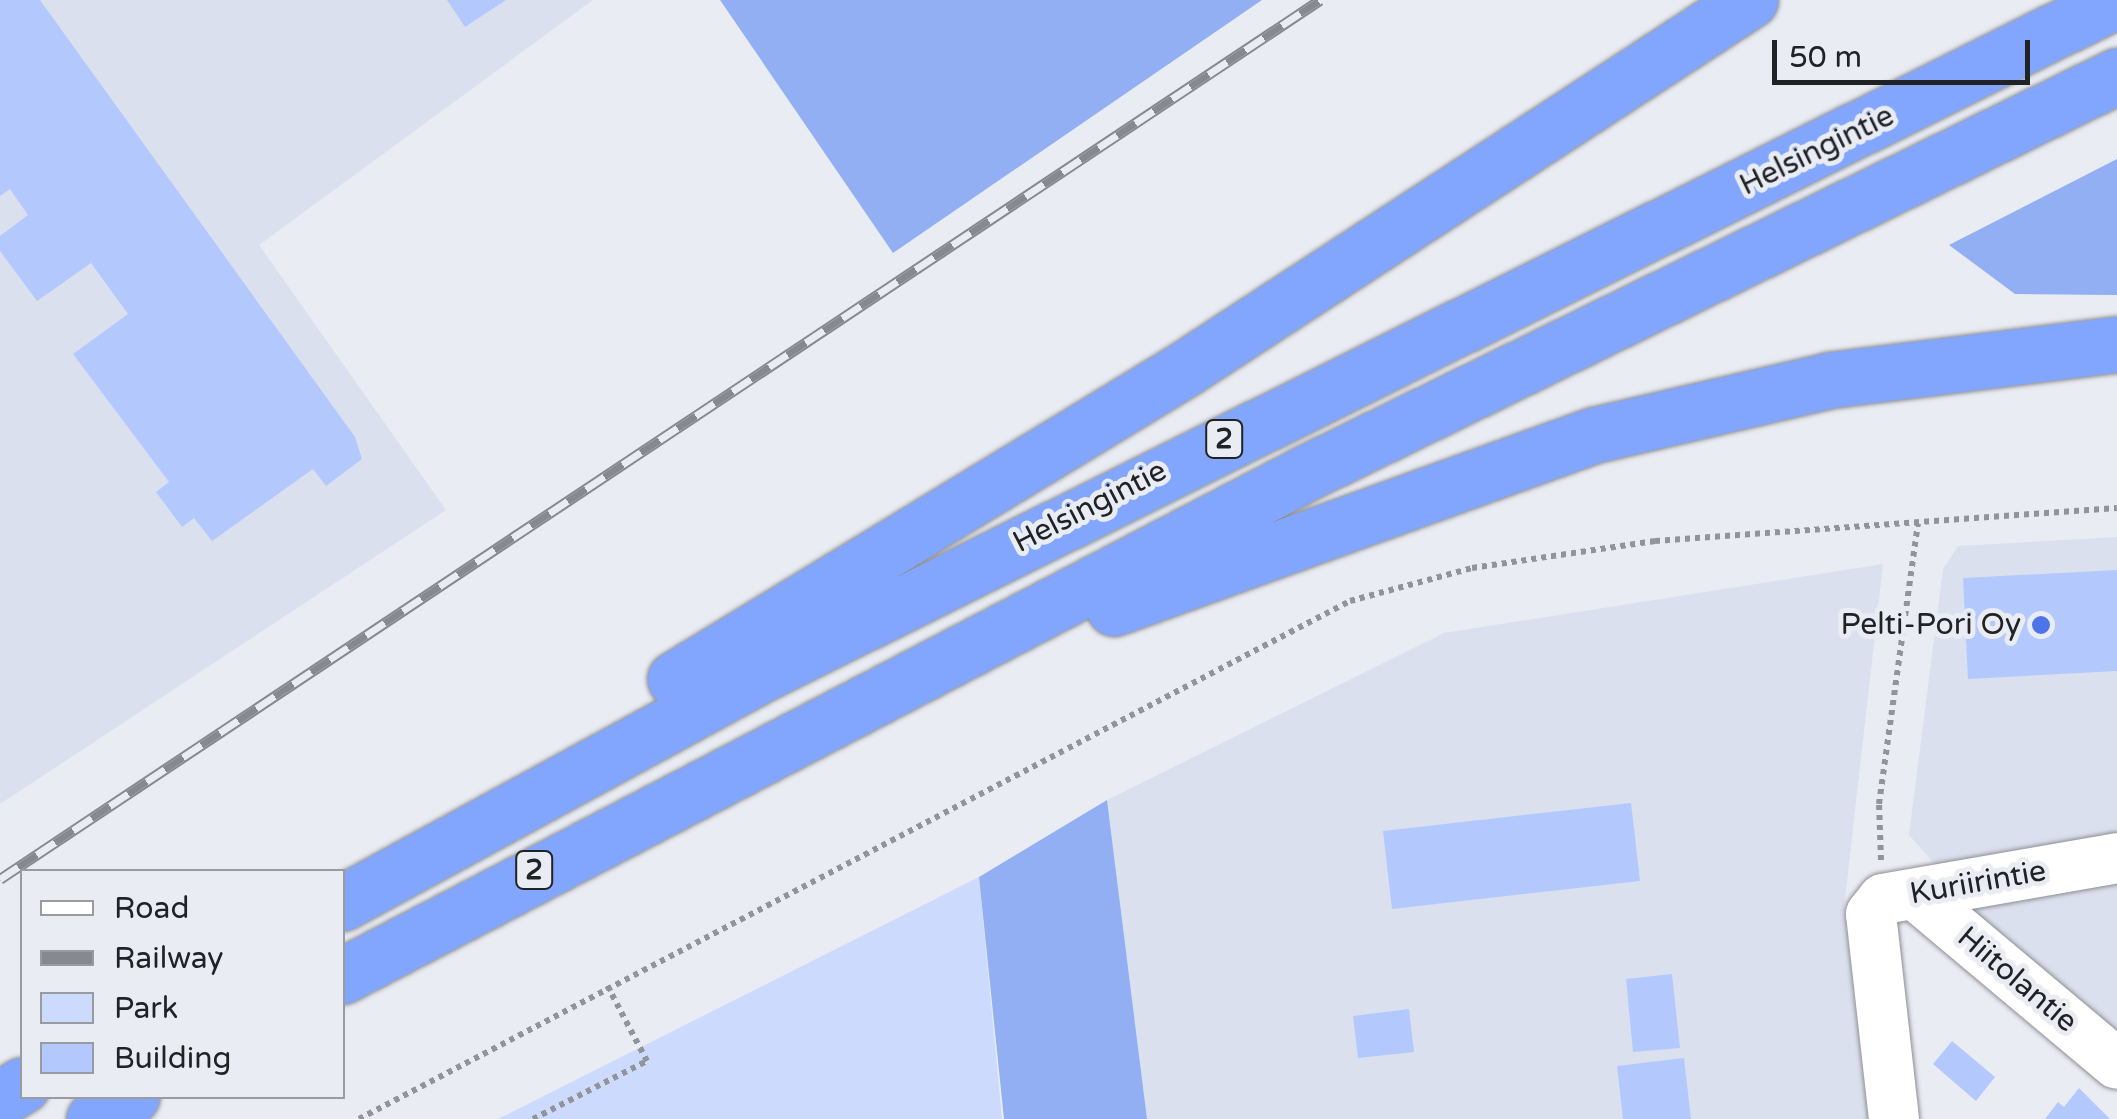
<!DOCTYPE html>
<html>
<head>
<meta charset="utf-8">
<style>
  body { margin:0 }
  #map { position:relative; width:2117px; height:1119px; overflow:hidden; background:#e9ecf3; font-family:"Varela Round",sans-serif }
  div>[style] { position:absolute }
  .built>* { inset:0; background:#dae0ed }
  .green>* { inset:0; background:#ccdbfd }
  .forest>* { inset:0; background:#93aff3 }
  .building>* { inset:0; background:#b3c9fd }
  .path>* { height:6px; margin-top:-3px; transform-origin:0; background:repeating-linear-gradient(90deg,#929499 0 5px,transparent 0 10px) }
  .roads { filter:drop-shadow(0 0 2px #8d8f95) drop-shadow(0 0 2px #8d8f95) }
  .minor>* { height:50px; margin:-25px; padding:0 25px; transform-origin:25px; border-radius:25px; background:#fff }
  .highway>* { height:55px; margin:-27.5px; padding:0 27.5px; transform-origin:27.5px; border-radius:27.5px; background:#82a5fe }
  .rail>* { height:11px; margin-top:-5.5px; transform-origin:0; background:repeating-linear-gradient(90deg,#e9ecf3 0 22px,#87898e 0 44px); box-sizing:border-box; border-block:2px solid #87898e }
  .dots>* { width:28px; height:28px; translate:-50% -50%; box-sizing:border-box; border:5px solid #e9ecf3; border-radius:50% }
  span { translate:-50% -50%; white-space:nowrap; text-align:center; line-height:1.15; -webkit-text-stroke:10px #e9ecf3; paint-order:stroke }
  .shield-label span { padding:2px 8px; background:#e9ecf3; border:2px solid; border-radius:8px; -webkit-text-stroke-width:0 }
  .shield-label { font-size:28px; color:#212225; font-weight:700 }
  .street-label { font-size:30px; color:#212225 }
  .poi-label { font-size:30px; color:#212225 }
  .right { translate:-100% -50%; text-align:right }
  .legend { position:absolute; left:20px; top:869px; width:325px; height:230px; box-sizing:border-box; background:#e9ecf3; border:2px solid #999ba1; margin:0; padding:12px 18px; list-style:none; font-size:30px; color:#212225 }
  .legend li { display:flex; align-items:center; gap:20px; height:50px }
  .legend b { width:50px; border:2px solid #999ba1 }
  .scale { position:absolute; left:1772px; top:40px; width:258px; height:45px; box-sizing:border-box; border:5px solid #212225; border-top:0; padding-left:12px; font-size:30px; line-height:35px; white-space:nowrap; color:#212225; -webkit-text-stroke:8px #e9ecf3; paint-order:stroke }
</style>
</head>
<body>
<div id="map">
  <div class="built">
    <i style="clip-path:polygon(0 0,593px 0,259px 245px,446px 510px,0 804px)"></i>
    <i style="clip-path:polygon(2117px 537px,2117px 1031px,1985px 921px,1909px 835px,1943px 569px,1958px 546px)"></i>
    <i style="clip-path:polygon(1883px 564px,1844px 908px,1868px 1119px,1147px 1119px,1107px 800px,1444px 633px)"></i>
  </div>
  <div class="green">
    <i style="clip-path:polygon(979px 877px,1002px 1119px,498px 1119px)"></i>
  </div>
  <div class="forest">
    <i style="clip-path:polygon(720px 0,1262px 0,893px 253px)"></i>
    <i style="clip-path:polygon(2117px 159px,2117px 295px,2015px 294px,1949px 245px)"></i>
    <i style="clip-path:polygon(1107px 800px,1147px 1119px,1004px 1119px,979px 877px)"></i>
  </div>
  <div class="building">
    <i style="clip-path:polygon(0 0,40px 0,355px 437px,362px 459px,326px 486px,313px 469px,212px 541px,194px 518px,182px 527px,156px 492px,169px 482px,73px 354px,128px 314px,91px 263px,37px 301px,0 251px,0 236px,28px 215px,10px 189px,0 196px)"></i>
    <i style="clip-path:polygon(447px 0,506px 0,465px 27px)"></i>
    <i style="clip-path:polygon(2117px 570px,2117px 671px,1968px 679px,1963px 578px)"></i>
    <i style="clip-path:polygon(1631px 803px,1640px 881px,1392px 909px,1383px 831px)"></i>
    <i style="clip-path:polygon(1672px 974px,1680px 1048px,1633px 1052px,1626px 979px)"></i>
    <i style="clip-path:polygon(1409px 1009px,1414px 1052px,1358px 1058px,1353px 1016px)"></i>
    <i style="clip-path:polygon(1952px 1041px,1995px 1077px,1976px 1101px,1933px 1064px)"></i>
    <i style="clip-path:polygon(1684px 1058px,1691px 1119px,1623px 1119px,1617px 1066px)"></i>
    <i style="clip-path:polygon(2079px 1088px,2110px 1119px,2045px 1119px,2058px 1102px,2064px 1107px)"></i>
  </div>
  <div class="path">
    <i style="left:1881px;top:860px;width:56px;rotate:-92deg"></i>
    <i style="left:1879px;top:804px;width:283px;rotate:-82.1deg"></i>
    <i style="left:359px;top:1119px;width:1118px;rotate:-27.6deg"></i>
    <i style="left:1350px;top:601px;width:126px;rotate:-15.1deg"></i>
    <i style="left:1472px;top:568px;width:185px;rotate:-8.4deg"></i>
    <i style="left:1655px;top:541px;width:463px;rotate:-4.1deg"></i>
    <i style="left:533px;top:1119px;width:128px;rotate:-27deg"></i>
    <i style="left:647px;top:1061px;width:86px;rotate:-117.8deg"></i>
  </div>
  <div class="roads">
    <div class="minor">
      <i style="left:1917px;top:896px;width:261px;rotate:40deg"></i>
      <i style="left:1894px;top:1119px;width:206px;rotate:-96.4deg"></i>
      <i style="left:1871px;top:914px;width:19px;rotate:-51deg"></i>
      <i style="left:1883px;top:899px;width:238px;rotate:-9.9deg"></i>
    </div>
    <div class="highway">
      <i style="left:1114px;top:608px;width:510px;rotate:-19.82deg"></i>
      <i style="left:1594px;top:435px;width:242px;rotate:-13.1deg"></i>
      <i style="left:1830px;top:380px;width:289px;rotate:-7.1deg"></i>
      <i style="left:675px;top:679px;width:595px;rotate:-31.31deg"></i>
      <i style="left:1183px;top:370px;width:677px;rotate:-33.13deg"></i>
      <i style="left:342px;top:903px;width:472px;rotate:-28.6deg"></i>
      <i style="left:756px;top:677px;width:1520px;rotate:-26.45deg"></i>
      <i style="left:342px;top:976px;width:1087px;rotate:-27.55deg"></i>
      <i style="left:1306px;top:473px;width:903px;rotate:-26.08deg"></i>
      <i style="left:0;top:1099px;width:26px;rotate:-32deg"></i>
      <i style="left:94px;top:1119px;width:44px;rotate:-31.2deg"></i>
    </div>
  </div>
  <div class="rail">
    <i style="left:0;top:879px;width:1586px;rotate:-33.66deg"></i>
  </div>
  <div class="dots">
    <i style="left:2041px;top:625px;background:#4d74e8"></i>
  </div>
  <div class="shield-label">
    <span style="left:1224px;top:439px">2</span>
    <span style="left:534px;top:870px">2</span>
  </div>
  <div class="street-label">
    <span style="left:1817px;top:151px;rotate:-26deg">Helsingintie</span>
    <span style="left:1090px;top:507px;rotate:-27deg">Helsingintie</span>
    <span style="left:1978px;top:883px;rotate:-10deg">Kuriirintie</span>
    <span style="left:2017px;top:980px;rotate:40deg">Hiitolantie</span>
  </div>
  <div class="poi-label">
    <span class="right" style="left:2021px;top:625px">Pelti-Pori Oy</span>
  </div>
  <ul class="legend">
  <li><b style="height:12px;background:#fff"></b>Road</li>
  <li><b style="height:12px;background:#87898e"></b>Railway</li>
  <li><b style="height:28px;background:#ccdbfd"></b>Park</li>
  <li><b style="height:28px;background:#b3c9fd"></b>Building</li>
  </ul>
  <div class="scale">50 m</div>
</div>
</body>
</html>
